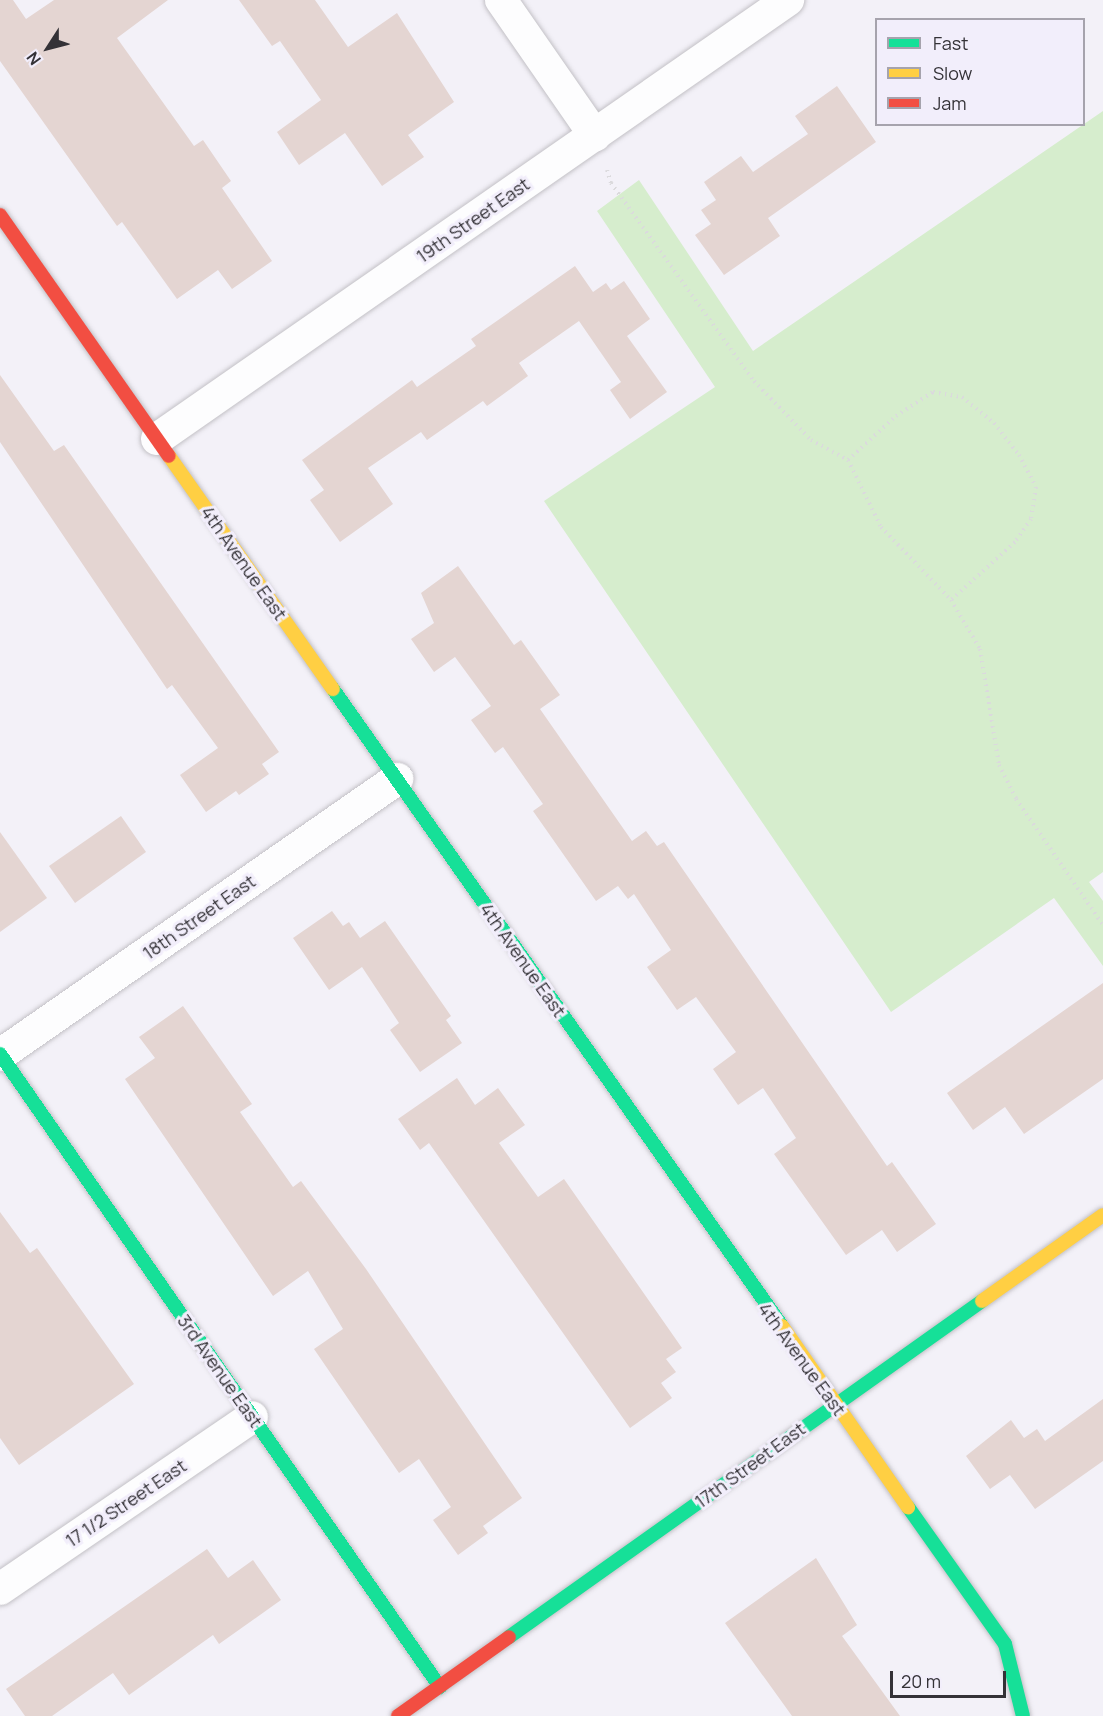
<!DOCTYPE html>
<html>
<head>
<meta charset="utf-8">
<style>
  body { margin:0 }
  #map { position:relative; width:1103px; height:1716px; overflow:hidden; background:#f3f1f8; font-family:Manrope,sans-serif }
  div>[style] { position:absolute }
  .green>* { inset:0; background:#d6edcd }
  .building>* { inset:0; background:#e4d5d2 }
  .path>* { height:4px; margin-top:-2px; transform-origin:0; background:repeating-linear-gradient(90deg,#dbdadd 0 1.5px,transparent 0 6px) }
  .roads { filter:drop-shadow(0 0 2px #c3c1c6) drop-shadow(0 0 2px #c3c1c6) }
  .street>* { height:32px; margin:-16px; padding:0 16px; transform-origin:16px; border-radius:16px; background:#fdfdfe }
  .fast>* { height:14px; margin:-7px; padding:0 7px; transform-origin:7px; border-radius:7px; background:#16e098 }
  .slow>* { height:14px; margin:-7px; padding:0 7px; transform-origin:7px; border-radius:7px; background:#ffcf43 }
  .jam>* { height:14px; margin:-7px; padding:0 7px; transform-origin:7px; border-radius:7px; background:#f24e42 }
  span { translate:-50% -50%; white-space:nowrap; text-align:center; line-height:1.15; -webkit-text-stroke:6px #f2eefb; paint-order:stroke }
  .street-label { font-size:18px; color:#343237 }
  .legend { position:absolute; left:875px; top:18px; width:210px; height:108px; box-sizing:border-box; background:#f2eefb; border:2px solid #a6a3ad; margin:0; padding:8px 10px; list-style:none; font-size:18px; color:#343237 }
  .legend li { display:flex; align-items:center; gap:12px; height:30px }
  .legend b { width:30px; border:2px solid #a6a3ad }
  .north { position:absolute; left:18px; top:18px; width:60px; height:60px; -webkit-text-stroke:4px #f2eefb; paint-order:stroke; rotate:234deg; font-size:16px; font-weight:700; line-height:24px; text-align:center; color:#343237 }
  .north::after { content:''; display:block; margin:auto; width:21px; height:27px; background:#343237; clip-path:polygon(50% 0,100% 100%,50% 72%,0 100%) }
  .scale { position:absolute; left:890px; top:1671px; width:116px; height:27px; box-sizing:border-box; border:3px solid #343237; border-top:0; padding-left:8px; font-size:18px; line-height:21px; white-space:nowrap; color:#343237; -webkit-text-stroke:4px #f2eefb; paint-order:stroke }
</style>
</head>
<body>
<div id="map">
  <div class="green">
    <i style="clip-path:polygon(1103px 111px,1103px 872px,1089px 882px,1103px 901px,1103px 966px,1054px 898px,891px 1012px,544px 501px,715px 387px,597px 211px,639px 180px,753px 351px)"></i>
  </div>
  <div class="building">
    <i style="clip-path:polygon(0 0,13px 0,26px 19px,54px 0,168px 0,117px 38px,194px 146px,203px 140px,231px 181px,222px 188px,272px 261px,232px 289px,218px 270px,177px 299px,122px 222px,117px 226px,0 61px)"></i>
    <i style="clip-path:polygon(239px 0,315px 0,348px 47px,397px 13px,454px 102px,408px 135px,424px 157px,382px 186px,345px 133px,299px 165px,277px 132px,321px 100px,280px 41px,272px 46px)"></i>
    <i style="clip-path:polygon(837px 86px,876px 142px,768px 218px,780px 236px,724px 275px,695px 235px,711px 224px,701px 210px,716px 200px,704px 182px,741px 156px,753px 172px,808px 134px,795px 116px)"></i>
    <i style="clip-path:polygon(575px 266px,593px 292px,606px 283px,611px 290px,624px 281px,650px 319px,627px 336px,667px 392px,630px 419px,610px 390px,621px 382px,579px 321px,519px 363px,528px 376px,487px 406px,483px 401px,427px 440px,421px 432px,368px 468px,393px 504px,340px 542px,310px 500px,324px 490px,302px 460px,412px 380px,417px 387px,476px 346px,471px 339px)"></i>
    <i style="clip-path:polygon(0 375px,54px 451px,64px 445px,279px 752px,262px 764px,269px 774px,239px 795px,236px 791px,206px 812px,180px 775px,218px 748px,172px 685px,167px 689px,0 442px)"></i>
    <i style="clip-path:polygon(458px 566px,514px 645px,521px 640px,560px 695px,540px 709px,632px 841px,646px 831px,657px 846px,664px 842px,887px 1166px,892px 1162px,936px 1224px,897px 1252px,882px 1230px,846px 1255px,774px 1154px,796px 1138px,763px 1088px,738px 1105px,713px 1069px,736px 1052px,696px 997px,677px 1010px,647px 967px,671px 950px,634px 894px,628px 899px,618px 886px,596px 901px,533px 811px,543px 804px,503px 747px,495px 753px,471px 720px,491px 706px,455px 657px,434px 672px,411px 639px,434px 623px,421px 593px)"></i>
    <i style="clip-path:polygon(121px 816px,146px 852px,75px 903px,49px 866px)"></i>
    <i style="clip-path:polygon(0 832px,47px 898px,0 932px)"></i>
    <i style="clip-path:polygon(332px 911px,343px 926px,349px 922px,360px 938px,385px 921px,451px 1016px,446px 1020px,462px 1043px,420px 1072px,390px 1030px,399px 1023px,362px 967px,329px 990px,293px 938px)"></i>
    <i style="clip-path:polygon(1103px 983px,1103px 1079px,1024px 1134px,1005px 1107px,973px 1130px,947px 1093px)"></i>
    <i style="clip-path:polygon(183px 1006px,252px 1104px,240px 1112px,293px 1187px,301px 1181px,366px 1269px,522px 1498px,483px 1526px,488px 1533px,458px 1555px,433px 1520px,451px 1507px,419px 1459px,399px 1473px,314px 1349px,343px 1329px,308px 1271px,273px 1296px,125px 1079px,155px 1058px,139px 1037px)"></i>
    <i style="clip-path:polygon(457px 1078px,475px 1105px,498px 1088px,525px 1125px,499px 1143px,538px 1197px,564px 1179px,682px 1348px,666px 1359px,676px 1372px,661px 1383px,672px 1398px,630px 1428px,429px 1143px,420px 1150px,398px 1119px)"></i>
    <i style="clip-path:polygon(0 1212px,30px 1253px,37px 1248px,134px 1384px,19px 1465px,0 1438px)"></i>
    <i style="clip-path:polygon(1103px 1399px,1103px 1461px,1035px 1509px,1010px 1475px,990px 1489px,966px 1456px,1011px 1420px,1024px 1438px,1037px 1429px,1045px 1441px)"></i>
    <i style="clip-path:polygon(207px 1549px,228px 1578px,253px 1560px,281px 1600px,219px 1644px,213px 1635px,129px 1695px,113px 1673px,52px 1716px,25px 1716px,6px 1689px)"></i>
    <i style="clip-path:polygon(816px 1558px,857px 1625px,842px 1636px,900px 1716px,792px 1716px,725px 1623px)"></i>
  </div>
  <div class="path">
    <i style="left:607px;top:170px;width:14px;rotate:73deg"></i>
    <i style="left:611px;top:183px;width:244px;rotate:54.2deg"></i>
    <i style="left:754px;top:381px;width:82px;rotate:46deg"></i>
    <i style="left:811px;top:440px;width:42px;rotate:28.4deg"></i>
    <i style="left:848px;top:460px;width:75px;rotate:63.8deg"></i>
    <i style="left:881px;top:527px;width:101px;rotate:46.2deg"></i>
    <i style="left:951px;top:600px;width:57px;rotate:59.4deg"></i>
    <i style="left:980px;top:649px;width:118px;rotate:80.7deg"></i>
    <i style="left:999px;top:765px;width:38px;rotate:63deg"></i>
    <i style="left:1016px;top:799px;width:153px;rotate:55.4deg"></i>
    <i style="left:848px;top:460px;width:65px;rotate:-42.5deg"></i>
    <i style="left:896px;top:416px;width:44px;rotate:-33deg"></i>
    <i style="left:933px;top:392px;width:29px;rotate:10deg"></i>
    <i style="left:962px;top:397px;width:41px;rotate:39.1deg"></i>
    <i style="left:994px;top:423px;width:41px;rotate:52deg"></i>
    <i style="left:1019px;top:455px;width:36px;rotate:62deg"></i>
    <i style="left:1036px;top:487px;width:32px;rotate:99deg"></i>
    <i style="left:1031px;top:519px;width:28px;rotate:125deg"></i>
    <i style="left:1015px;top:542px;width:86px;rotate:137.8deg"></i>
  </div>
  <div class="roads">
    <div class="street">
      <i style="left:501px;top:0;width:165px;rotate:55.3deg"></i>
      <i style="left:157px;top:439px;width:769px;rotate:-34.83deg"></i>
      <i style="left:0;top:1055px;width:484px;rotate:-34.8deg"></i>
      <i style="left:0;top:1589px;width:305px;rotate:-34.3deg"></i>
    </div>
    <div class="fast">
      <i style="left:333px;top:689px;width:779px;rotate:54.82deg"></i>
      <i style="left:0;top:1054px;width:771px;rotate:55.2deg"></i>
      <i style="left:908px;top:1507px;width:168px;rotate:54.7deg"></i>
      <i style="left:1005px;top:1644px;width:74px;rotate:76deg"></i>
      <i style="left:509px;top:1637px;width:580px;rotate:-35.39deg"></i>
    </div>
    <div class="slow">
      <i style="left:169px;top:456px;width:285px;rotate:54.9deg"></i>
      <i style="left:982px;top:1301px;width:148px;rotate:-35.4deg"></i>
      <i style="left:782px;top:1326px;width:221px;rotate:55.2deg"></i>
    </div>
    <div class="jam">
      <i style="left:0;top:215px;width:294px;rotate:55deg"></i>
      <i style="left:398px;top:1716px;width:136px;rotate:-35.4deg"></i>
    </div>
  </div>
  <div class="street-label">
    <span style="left:473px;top:220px;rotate:-35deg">19th Street East</span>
    <span style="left:244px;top:563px;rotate:55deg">4th Avenue East</span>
    <span style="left:199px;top:917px;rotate:-35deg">18th Street East</span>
    <span style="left:523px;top:960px;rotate:55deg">4th Avenue East</span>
    <span style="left:802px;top:1359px;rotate:54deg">4th Avenue East</span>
    <span style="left:220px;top:1371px;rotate:55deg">3rd Avenue East</span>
    <span style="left:750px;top:1465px;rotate:-36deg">17th Street East</span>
    <span style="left:126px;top:1503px;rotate:-34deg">17 1/2 Street East</span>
  </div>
  <ul class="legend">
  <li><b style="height:8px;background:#16e098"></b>Fast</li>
  <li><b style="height:8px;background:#ffcf43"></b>Slow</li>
  <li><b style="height:8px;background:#f24e42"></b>Jam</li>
  </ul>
  <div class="north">N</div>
  <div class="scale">20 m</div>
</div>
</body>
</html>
